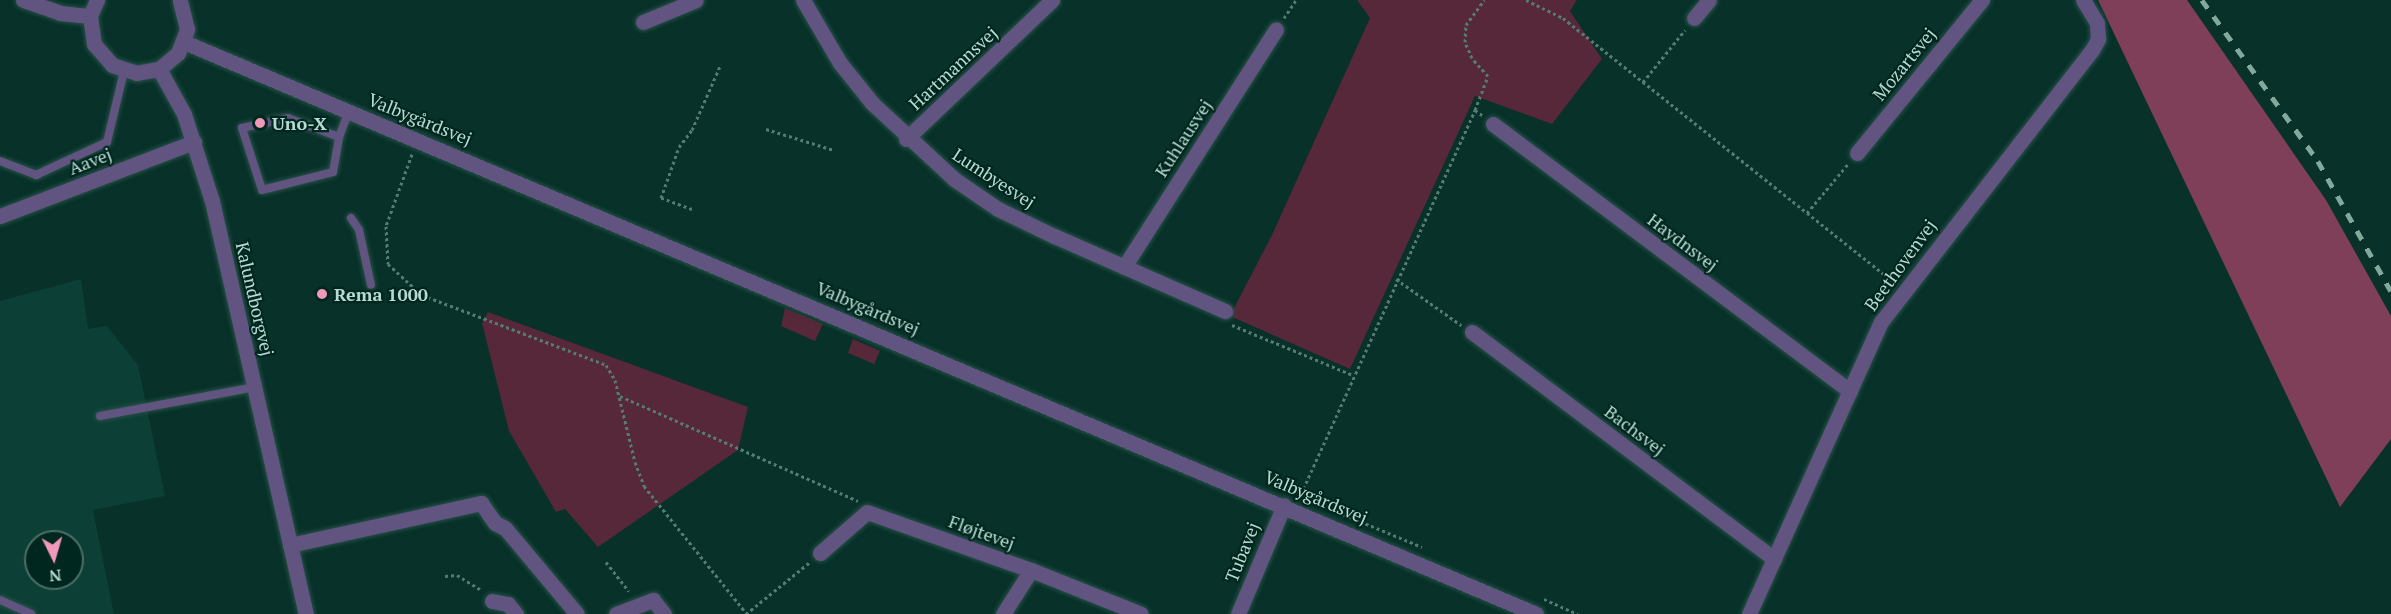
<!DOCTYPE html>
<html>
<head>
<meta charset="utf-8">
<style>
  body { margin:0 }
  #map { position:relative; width:2391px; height:614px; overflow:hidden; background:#073129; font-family:"PT Serif",serif }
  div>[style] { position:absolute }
  .built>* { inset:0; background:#0c3f35 }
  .green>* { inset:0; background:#57273a }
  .forest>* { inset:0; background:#803f58 }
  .path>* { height:3px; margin-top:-1.5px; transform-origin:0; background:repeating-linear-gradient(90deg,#557c74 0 3px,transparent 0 6px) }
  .roads { filter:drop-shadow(0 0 2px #275047) drop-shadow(0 0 2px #275047) }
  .service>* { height:8px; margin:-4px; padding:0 4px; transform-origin:4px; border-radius:4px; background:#615480 }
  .minor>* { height:15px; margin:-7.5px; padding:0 7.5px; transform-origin:7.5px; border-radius:7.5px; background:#615480 }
  .tertiary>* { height:15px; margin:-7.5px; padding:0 7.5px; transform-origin:7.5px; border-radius:7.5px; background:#615480 }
  .rail>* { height:4.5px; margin-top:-2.25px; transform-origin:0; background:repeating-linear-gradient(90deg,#83a99f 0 10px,transparent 0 20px) }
  .dots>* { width:16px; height:16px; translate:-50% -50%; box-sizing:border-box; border:3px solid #00271f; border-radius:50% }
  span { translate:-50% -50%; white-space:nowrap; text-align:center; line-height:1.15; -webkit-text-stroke:4.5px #00271f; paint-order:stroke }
  .street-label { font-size:18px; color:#b7dbd1 }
  .poi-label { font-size:18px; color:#b7dbd1; font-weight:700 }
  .left { translate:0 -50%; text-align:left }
  .north { position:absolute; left:24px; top:530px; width:60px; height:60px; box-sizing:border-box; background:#00271f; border:2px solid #496f66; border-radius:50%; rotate:175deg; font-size:16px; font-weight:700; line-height:24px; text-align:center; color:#b7dbd1 }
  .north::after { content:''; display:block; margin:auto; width:21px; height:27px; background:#ef9ab8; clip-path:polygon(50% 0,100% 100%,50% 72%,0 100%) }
</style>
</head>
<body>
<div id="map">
  <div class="built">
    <i style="clip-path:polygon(evenodd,81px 279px,88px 329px,107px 326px,138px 365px,165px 496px,93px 510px,114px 614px,0 614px,0 301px,81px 279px,36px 542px,72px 542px,72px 578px,36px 578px,36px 542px)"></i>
  </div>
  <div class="green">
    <i style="clip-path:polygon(1357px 0,1577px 0,1570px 11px,1602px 59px,1552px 124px,1475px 96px,1350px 369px,1230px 316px,1272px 235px,1370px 18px)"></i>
    <i style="clip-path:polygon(785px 308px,823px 324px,815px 341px,781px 326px)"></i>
    <i style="clip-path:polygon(488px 312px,748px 407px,738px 450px,598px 547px,565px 509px,556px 512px,509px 431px,482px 323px)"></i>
    <i style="clip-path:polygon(853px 339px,880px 351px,874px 364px,848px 353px)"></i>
  </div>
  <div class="forest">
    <i style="clip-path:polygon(2098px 0,2187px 0,2326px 200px,2391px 316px,2391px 439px,2340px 507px)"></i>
  </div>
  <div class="path">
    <i style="left:1526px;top:0;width:41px;rotate:25.9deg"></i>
    <i style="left:1563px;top:18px;width:422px;rotate:38.6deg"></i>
    <i style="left:1284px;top:18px;width:22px;rotate:-56deg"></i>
    <i style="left:1643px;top:82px;width:67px;rotate:-51.1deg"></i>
    <i style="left:1475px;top:110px;width:36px;rotate:-69deg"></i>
    <i style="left:1488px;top:76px;width:24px;rotate:-132deg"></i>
    <i style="left:1472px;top:58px;width:17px;rotate:-114deg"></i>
    <i style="left:1465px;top:42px;width:17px;rotate:-87deg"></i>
    <i style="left:1466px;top:25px;width:31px;rotate:-54deg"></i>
    <i style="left:766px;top:129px;width:71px;rotate:17.2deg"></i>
    <i style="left:412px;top:154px;width:77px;rotate:109.9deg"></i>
    <i style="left:386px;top:226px;width:38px;rotate:87deg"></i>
    <i style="left:388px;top:264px;width:46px;rotate:42.4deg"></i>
    <i style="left:422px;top:295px;width:197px;rotate:20.8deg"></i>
    <i style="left:606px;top:365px;width:17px;rotate:59deg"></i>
    <i style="left:615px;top:380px;width:84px;rotate:76.3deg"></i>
    <i style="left:635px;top:462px;width:26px;rotate:69deg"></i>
    <i style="left:644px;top:486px;width:164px;rotate:51.2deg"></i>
    <i style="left:692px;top:209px;width:33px;rotate:-160deg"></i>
    <i style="left:661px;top:198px;width:54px;rotate:-70.6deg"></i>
    <i style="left:679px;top:147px;width:21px;rotate:-53deg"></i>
    <i style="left:692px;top:130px;width:72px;rotate:-66.3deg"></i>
    <i style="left:1807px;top:213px;width:64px;rotate:-50.1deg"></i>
    <i style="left:1396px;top:279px;width:80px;rotate:35.3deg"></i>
    <i style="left:1232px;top:325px;width:131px;rotate:22.5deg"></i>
    <i style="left:620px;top:396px;width:260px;rotate:23.8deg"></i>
    <i style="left:1301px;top:494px;width:422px;rotate:-65.6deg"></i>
    <i style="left:1475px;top:110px;width:9px;rotate:36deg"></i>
    <i style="left:1299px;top:496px;width:133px;rotate:22.5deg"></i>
    <i style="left:606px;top:562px;width:37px;rotate:52deg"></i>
    <i style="left:445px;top:576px;width:12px;rotate:-5deg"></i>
    <i style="left:457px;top:575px;width:28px;rotate:32deg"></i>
    <i style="left:1544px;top:599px;width:37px;rotate:24deg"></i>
    <i style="left:746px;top:614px;width:82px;rotate:-39.1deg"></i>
  </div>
  <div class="roads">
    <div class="service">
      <i style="left:339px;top:137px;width:54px;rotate:-159.6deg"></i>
      <i style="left:288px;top:118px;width:47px;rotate:167.7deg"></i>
      <i style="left:242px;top:128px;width:65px;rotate:72.1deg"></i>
      <i style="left:262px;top:190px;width:73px;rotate:-14.2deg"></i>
      <i style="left:333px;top:172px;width:36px;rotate:-80deg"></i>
      <i style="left:339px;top:137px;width:28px;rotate:-69deg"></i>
      <i style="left:0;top:161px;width:39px;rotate:21deg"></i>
      <i style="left:36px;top:175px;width:78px;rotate:-24.9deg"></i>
      <i style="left:107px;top:142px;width:73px;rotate:-76.5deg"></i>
      <i style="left:351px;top:218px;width:14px;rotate:56deg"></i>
      <i style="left:359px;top:230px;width:56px;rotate:77.7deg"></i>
      <i style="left:100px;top:416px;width:158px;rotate:-10.6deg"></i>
      <i style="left:0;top:600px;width:34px;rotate:24deg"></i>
    </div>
    <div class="minor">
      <i style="left:803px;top:0;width:73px;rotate:59.6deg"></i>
      <i style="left:840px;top:63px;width:51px;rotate:51.3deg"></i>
      <i style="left:872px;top:103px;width:112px;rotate:42.8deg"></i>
      <i style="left:954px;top:179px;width:53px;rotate:34.3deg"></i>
      <i style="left:998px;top:209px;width:62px;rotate:25.7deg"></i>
      <i style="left:1054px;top:236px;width:187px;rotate:23.7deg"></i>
      <i style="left:1694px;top:18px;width:23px;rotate:-50deg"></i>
      <i style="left:643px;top:22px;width:57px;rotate:-22.5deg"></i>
      <i style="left:1493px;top:124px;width:446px;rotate:36.8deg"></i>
      <i style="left:906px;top:139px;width:202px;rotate:-43.6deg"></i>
      <i style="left:1857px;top:153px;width:198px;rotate:-50.8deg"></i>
      <i style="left:0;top:216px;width:208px;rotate:-20.9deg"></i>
      <i style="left:1124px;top:267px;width:282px;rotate:-57.4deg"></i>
      <i style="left:1472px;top:332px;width:378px;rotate:36.9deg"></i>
      <i style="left:290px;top:545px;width:196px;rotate:-12.4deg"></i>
      <i style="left:481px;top:503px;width:24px;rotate:55deg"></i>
      <i style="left:495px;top:523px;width:11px;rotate:27deg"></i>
      <i style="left:505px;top:528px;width:112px;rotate:50.1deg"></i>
      <i style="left:820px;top:553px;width:62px;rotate:-41.1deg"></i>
      <i style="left:867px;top:512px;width:174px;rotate:19.5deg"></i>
      <i style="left:1031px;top:570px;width:118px;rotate:21.8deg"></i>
      <i style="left:492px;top:601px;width:16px;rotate:11deg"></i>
      <i style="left:508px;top:604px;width:13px;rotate:51deg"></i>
      <i style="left:616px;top:614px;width:40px;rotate:-21deg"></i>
      <i style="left:653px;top:600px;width:18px;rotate:52deg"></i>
      <i style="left:1003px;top:614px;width:52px;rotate:-57.5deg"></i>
      <i style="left:1238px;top:614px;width:118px;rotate:-67.1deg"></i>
      <i style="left:1749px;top:614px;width:320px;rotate:-65.7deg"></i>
      <i style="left:1881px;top:322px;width:344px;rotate:-52.2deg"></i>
      <i style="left:2092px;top:50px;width:13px;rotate:-61deg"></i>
      <i style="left:2098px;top:39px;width:16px;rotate:-94deg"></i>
      <i style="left:2097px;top:23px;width:27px;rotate:-121deg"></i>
    </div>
    <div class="tertiary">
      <i style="left:23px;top:0;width:39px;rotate:19deg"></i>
      <i style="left:60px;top:13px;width:30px;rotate:6deg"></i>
      <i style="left:97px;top:0;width:17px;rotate:114deg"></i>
      <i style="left:90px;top:16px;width:28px;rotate:82deg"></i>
      <i style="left:94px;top:44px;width:28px;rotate:49deg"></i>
      <i style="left:112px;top:65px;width:25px;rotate:18deg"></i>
      <i style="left:136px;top:73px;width:23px;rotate:-10deg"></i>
      <i style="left:159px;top:69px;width:25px;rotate:-40deg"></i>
      <i style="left:178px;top:53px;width:26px;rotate:-69deg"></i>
      <i style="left:187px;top:29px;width:30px;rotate:-104deg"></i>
      <i style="left:184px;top:42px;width:1468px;rotate:22.93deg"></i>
      <i style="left:159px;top:69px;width:51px;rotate:60.9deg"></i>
      <i style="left:184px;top:114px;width:91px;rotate:72.2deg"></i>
      <i style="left:212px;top:201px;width:424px;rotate:77.2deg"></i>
    </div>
  </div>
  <div class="rail">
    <i style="left:2202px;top:0;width:198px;rotate:54.2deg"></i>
    <i style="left:2318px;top:161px;width:149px;rotate:60.7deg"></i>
  </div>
  <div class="dots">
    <i style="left:260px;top:123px;background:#ef9ab8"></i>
    <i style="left:322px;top:294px;background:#ef9ab8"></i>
  </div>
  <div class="street-label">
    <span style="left:1904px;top:64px;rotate:-51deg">Mozartsvej</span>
    <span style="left:953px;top:68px;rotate:-43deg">Hartmannsvej</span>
    <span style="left:420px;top:119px;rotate:22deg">Valbygårdsvej</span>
    <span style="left:1183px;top:138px;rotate:-57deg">Kuhlausvej</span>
    <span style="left:90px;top:161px;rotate:-21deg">Aavej</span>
    <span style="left:994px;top:178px;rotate:33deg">Lumbyesvej</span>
    <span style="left:1683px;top:242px;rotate:37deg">Haydnsvej</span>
    <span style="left:1900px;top:265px;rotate:-54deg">Beethovenvej</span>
    <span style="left:255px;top:299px;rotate:77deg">Kalundborgvej</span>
    <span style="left:868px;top:308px;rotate:23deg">Valbygårdsvej</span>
    <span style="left:1635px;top:430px;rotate:37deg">Bachsvej</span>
    <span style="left:1316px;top:497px;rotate:23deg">Valbygårdsvej</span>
    <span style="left:982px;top:532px;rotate:20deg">Fløjtevej</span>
    <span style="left:1242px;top:552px;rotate:-68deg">Tubavej</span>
  </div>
  <div class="poi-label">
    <span class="left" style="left:272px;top:123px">Uno-X</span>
    <span class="left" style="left:334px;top:294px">Rema 1000</span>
  </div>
  <div class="north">N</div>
</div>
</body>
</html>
